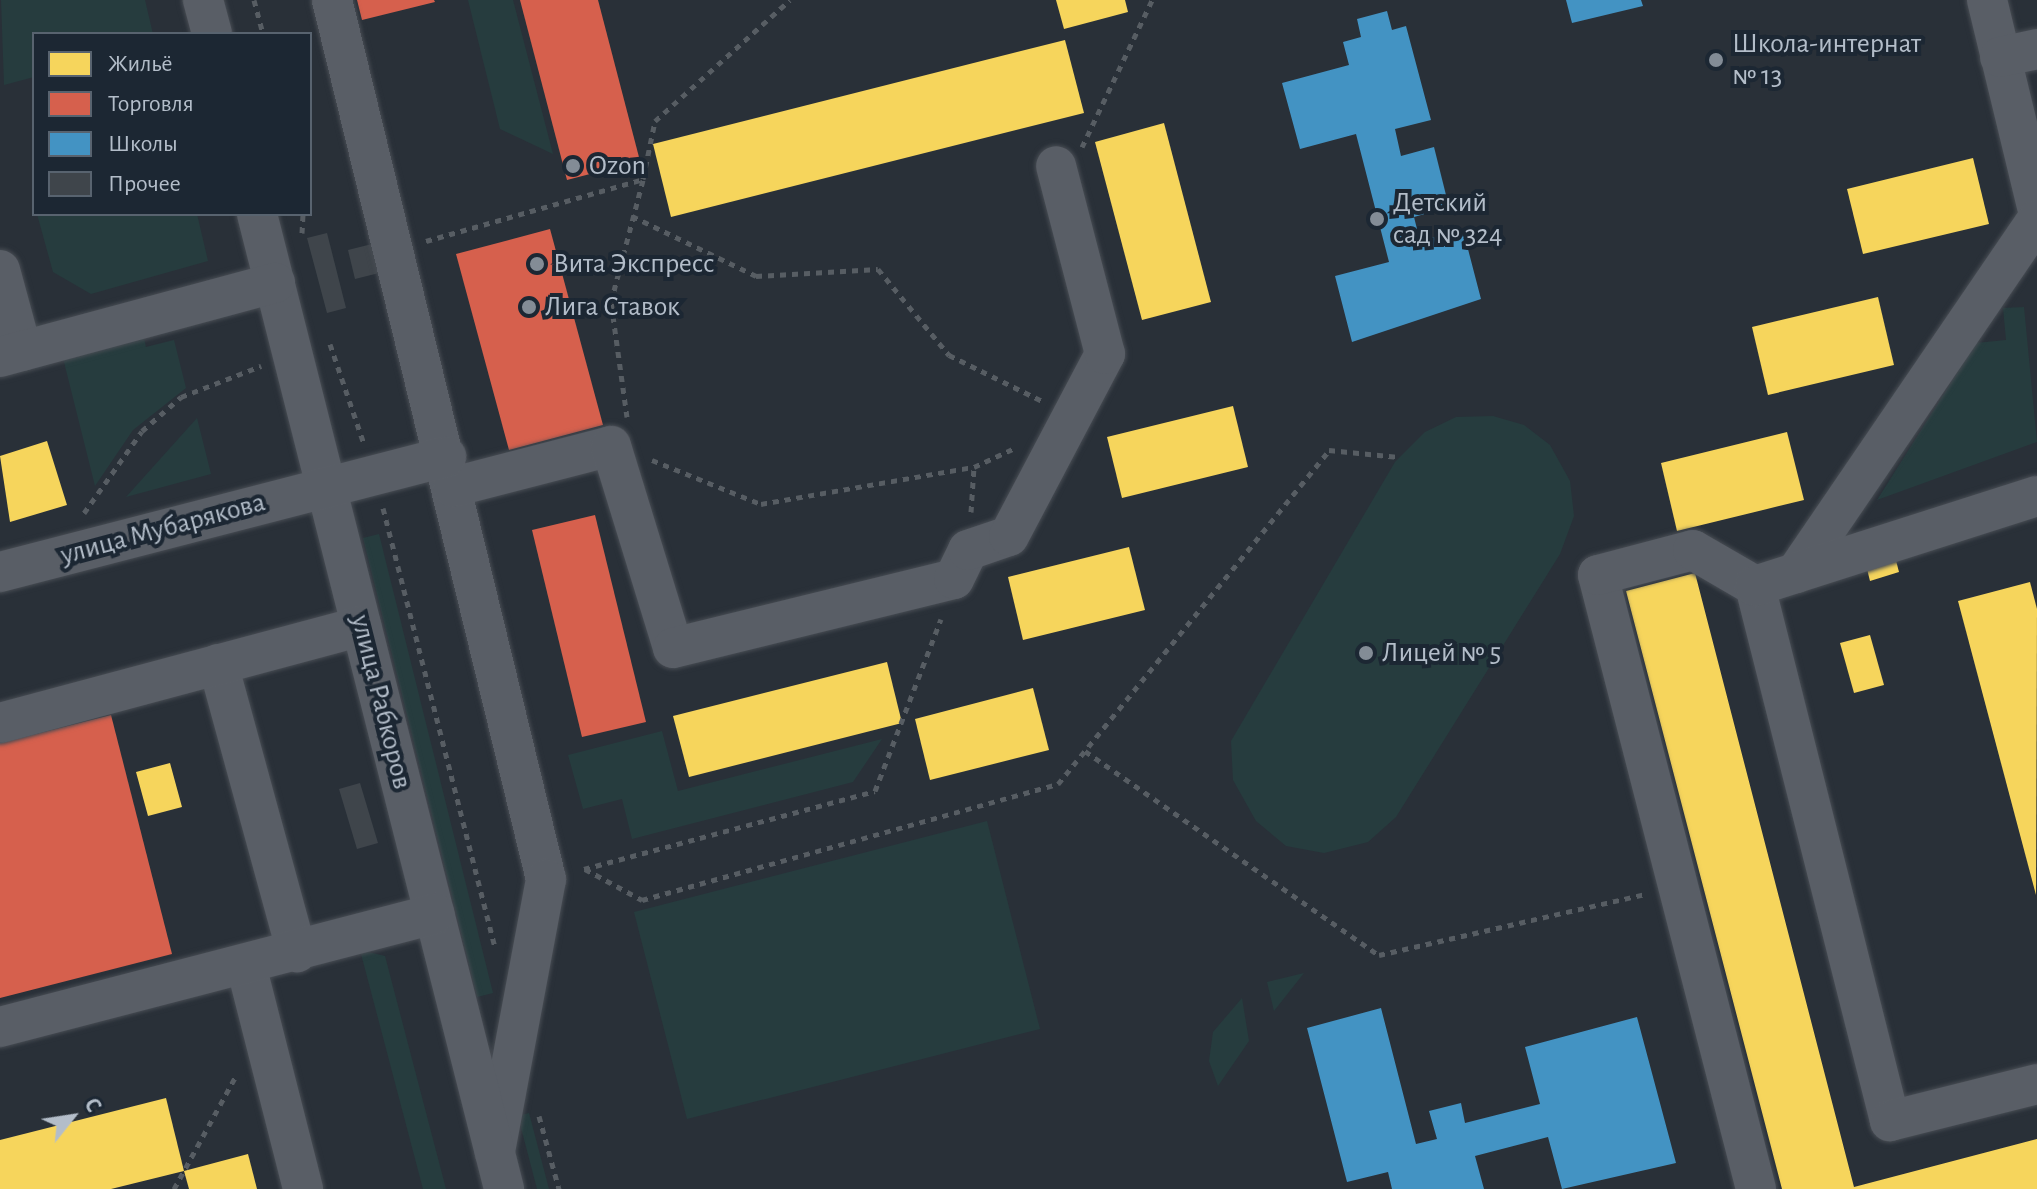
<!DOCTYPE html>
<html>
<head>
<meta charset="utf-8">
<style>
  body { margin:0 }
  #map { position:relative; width:2037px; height:1189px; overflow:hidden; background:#293038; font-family:"Alegreya Sans",sans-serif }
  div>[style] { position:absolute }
  .green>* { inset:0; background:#263c3e }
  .homes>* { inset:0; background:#f6d55c }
  .shops>* { inset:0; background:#d6604d }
  .schools>* { inset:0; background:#4393c3 }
  .building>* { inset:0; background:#3f454b }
  .path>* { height:5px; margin-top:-2.5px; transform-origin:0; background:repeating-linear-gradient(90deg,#575d63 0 6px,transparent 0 12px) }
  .roads { filter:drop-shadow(0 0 2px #474c53) drop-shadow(0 0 2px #474c53) }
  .minor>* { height:40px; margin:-20px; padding:0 20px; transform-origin:20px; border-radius:20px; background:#595e66 }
  .dots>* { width:22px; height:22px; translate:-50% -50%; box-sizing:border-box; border:4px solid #1c2733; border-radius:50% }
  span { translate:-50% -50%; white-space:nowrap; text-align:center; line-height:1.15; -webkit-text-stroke:8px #1c2733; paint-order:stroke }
  .poi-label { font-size:28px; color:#b3bdc9 }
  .left { translate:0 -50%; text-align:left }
  .street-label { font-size:28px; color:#b3bdc9 }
  .legend { position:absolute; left:32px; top:32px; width:280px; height:184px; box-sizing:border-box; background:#1c2733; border:2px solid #58636f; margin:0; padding:10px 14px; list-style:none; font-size:24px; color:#b3bdc9 }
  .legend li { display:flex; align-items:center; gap:16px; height:40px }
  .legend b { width:40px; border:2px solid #58636f }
  .north { position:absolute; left:32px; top:1077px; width:80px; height:80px; -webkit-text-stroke:6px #1c2733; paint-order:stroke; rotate:60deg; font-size:22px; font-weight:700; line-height:32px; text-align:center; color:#b3bdc9 }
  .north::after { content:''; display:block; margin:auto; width:28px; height:36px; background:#b3bdc9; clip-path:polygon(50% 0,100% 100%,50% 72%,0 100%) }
</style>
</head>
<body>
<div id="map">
  <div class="green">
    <i style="clip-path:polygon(1px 0,145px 0,153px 34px,34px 34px,34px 77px,4px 85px)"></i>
    <i style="clip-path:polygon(468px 0,513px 0,553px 154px,500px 129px)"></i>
    <i style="clip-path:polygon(37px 214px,197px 214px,208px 261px,91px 294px,53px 272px)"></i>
    <i style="clip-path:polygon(2024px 307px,2037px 442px,1877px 500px,1976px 343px,2006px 340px,2003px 308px)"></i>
    <i style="clip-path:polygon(141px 325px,146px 347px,174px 340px,186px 388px,133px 430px,95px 486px,60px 346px)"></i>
    <i style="clip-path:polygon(1493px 416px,1524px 425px,1550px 445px,1570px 481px,1574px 516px,1560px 554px,1396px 817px,1368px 842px,1324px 853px,1286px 846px,1256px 821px,1233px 780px,1231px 741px,1395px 462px,1425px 432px,1456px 417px)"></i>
    <i style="clip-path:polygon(197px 418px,211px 474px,126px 497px)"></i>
    <i style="clip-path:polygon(379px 534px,493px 993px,477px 997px,363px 538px)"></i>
    <i style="clip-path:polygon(662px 731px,678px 791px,882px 739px,853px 782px,632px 839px,622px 799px,583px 809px,568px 755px)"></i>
    <i style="clip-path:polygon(987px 821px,1040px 1029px,687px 1119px,634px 912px)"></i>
    <i style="clip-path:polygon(360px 950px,385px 956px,446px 1189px,423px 1189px)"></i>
    <i style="clip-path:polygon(1304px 973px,1274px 1011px,1267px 982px)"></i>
    <i style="clip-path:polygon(1242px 998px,1249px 1041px,1218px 1086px,1209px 1061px,1213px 1032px)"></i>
    <i style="clip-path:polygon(529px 1113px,549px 1189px,537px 1189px,518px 1116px)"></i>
  </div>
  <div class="homes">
    <i style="clip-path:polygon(1056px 0,1125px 0,1128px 12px,1064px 29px)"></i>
    <i style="clip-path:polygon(1065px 40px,1084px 113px,671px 217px,653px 144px)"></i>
    <i style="clip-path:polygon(1164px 123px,1211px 302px,1142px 320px,1095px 142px)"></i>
    <i style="clip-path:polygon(1973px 158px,1989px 224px,1863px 254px,1847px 189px)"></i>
    <i style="clip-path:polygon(1878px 297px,1894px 365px,1768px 395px,1752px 327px)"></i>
    <i style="clip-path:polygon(1233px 406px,1248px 467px,1122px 498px,1107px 437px)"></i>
    <i style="clip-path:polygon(1787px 432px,1804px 500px,1677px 531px,1661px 463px)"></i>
    <i style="clip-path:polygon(47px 441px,67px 505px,10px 522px,0 456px)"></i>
    <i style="clip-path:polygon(1129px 547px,1145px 610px,1023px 640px,1008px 577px)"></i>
    <i style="clip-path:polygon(1894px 553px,1899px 572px,1870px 581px,1865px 561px)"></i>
    <i style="clip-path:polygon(1695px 573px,1854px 1187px,2037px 1139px,2037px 1189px,1782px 1189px,1626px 591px)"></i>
    <i style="clip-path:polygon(2030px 582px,2037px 609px,2036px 895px,1958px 601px)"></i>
    <i style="clip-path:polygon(1870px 635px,1884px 685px,1854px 693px,1840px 643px)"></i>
    <i style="clip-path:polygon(887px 662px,902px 723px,689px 777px,673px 716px)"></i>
    <i style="clip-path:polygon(1033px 688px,1049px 750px,930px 780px,915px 719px)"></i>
    <i style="clip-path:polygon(170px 763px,182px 807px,148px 816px,136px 772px)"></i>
    <i style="clip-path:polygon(166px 1098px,184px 1171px,111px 1189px,0 1189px,0 1140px)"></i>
    <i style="clip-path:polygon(248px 1154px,257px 1189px,189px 1189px,184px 1171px)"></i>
  </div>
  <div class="shops">
    <i style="clip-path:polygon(357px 0,434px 0,435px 2px,362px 20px)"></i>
    <i style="clip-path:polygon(520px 0,598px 0,640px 161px,567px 180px)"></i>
    <i style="clip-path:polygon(550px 229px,603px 425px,509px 450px,456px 254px)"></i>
    <i style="clip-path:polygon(595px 515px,646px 722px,582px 737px,532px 530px)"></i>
    <i style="clip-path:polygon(111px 715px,172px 954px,0 998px,0 743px)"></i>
  </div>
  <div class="schools">
    <i style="clip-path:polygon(1566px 0,1641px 0,1643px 6px,1572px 23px)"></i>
    <i style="clip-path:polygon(1387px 11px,1392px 30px,1406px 26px,1431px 120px,1395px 129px,1401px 156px,1434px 147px,1449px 207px,1414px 217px,1420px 241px,1463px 230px,1481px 299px,1352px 342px,1335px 276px,1389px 262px,1356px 134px,1300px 149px,1282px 83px,1349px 65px,1343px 42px,1361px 37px,1357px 19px)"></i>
    <i style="clip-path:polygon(1381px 1008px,1416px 1144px,1437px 1139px,1429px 1111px,1461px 1103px,1465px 1123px,1540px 1104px,1525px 1047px,1637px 1017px,1676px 1163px,1562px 1189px,1548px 1137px,1475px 1156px,1484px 1189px,1392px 1189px,1388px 1172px,1347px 1182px,1307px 1028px)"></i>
  </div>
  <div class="building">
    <i style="clip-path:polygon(327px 233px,346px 308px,327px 313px,307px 238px)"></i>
    <i style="clip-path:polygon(380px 242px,387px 271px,355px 279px,348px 250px)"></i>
    <i style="clip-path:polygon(360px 783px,378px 843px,357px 849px,339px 789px)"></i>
  </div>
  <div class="path">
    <i style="left:254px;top:0;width:35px;rotate:75deg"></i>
    <i style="left:1082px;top:147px;width:163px;rotate:-64.5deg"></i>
    <i style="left:632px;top:216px;width:138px;rotate:25.8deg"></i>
    <i style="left:756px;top:276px;width:122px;rotate:-3.3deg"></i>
    <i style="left:878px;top:269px;width:112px;rotate:50.5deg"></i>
    <i style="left:949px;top:355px;width:104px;rotate:26.3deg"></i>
    <i style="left:302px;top:233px;width:19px;rotate:-87deg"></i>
    <i style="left:426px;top:241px;width:226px;rotate:-15.9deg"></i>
    <i style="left:643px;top:179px;width:59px;rotate:-78.3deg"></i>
    <i style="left:655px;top:121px;width:181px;rotate:-41.9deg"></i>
    <i style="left:330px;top:344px;width:106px;rotate:71.2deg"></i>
    <i style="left:627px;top:417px;width:116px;rotate:-97.9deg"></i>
    <i style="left:611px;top:302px;width:126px;rotate:-75.3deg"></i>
    <i style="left:652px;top:460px;width:118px;rotate:22deg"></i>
    <i style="left:761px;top:504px;width:216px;rotate:-9.9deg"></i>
    <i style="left:383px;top:508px;width:453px;rotate:75.7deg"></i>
    <i style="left:971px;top:512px;width:45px;rotate:-86.2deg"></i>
    <i style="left:974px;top:467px;width:45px;rotate:-24.9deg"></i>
    <i style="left:84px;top:513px;width:100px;rotate:-54.7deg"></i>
    <i style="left:142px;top:431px;width:52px;rotate:-41.1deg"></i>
    <i style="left:181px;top:397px;width:86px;rotate:-21.2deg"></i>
    <i style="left:1085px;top:751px;width:358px;rotate:34.8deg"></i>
    <i style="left:1379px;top:955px;width:274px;rotate:-12.9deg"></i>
    <i style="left:584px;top:869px;width:301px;rotate:-15deg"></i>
    <i style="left:875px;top:791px;width:184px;rotate:-69deg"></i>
    <i style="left:585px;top:869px;width:65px;rotate:28.5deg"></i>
    <i style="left:642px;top:900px;width:432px;rotate:-15.6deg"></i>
    <i style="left:1058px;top:784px;width:430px;rotate:-50.9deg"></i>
    <i style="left:1329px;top:450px;width:70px;rotate:5.7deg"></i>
    <i style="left:539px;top:1116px;width:76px;rotate:74.7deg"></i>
    <i style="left:174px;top:1189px;width:131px;rotate:-61.3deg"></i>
  </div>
  <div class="roads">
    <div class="minor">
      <i style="left:203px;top:0;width:35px;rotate:75deg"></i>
      <i style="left:332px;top:0;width:905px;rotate:76.32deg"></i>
      <i style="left:546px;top:879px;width:278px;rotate:100.6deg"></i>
      <i style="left:1987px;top:0;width:212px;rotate:76.4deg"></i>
      <i style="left:2000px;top:57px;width:38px;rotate:-12deg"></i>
      <i style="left:257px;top:214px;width:1006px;rotate:75.78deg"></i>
      <i style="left:0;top:270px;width:84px;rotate:74.8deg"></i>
      <i style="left:0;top:357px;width:285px;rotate:-15.1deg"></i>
      <i style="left:453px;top:487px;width:163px;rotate:-14.5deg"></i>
      <i style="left:611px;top:446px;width:211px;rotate:72.9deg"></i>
      <i style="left:673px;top:648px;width:289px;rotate:-13.8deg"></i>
      <i style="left:954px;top:579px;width:32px;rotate:-64deg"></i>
      <i style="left:968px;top:550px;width:43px;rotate:-18.9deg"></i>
      <i style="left:1009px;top:536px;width:206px;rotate:-62.2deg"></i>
      <i style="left:1105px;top:354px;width:194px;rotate:-104.6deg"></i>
      <i style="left:0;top:572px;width:461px;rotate:-14.5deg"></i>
      <i style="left:1796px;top:573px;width:427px;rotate:-55.7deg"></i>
      <i style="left:1755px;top:586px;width:552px;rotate:75.84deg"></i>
      <i style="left:1890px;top:1121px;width:152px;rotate:-14.1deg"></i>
      <i style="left:218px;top:664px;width:299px;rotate:74.7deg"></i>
      <i style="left:0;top:723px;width:374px;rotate:-15deg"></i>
      <i style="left:246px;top:965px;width:231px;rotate:75.7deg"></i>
      <i style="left:0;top:1027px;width:449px;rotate:-14.6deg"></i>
      <i style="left:1756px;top:1189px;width:634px;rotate:-104.43deg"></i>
      <i style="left:1598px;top:575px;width:98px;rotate:-14.7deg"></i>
      <i style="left:1693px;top:550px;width:72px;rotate:30.1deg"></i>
      <i style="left:1755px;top:586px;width:296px;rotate:-17.7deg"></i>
    </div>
  </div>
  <div class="dots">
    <i style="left:1716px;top:60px;background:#838c96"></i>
    <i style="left:573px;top:166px;background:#838c96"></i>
    <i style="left:1377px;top:219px;background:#838c96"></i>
    <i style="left:537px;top:264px;background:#838c96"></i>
    <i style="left:529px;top:307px;background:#838c96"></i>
    <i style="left:1366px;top:653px;background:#838c96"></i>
  </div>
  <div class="poi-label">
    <span class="left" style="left:1732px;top:60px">Школа-интернат<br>№ 13</span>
    <span class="left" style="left:589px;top:166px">Ozon</span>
    <span class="left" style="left:1393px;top:219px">Детский<br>сад № 324</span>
    <span class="left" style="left:553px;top:264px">Вита Экспресс</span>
    <span class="left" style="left:545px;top:307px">Лига Ставок</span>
    <span class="left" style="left:1382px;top:653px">Лицей № 5</span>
  </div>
  <div class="street-label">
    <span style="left:163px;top:529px;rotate:-15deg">улица Мубарякова</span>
    <span style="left:381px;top:702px;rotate:76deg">улица Рабкоров</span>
  </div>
  <ul class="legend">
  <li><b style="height:22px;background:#f6d55c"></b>Жильё</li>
  <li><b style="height:22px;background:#d6604d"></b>Торговля</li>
  <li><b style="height:22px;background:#4393c3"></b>Школы</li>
  <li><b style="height:22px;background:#3f454b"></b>Прочее</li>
  </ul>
  <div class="north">С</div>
</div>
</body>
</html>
